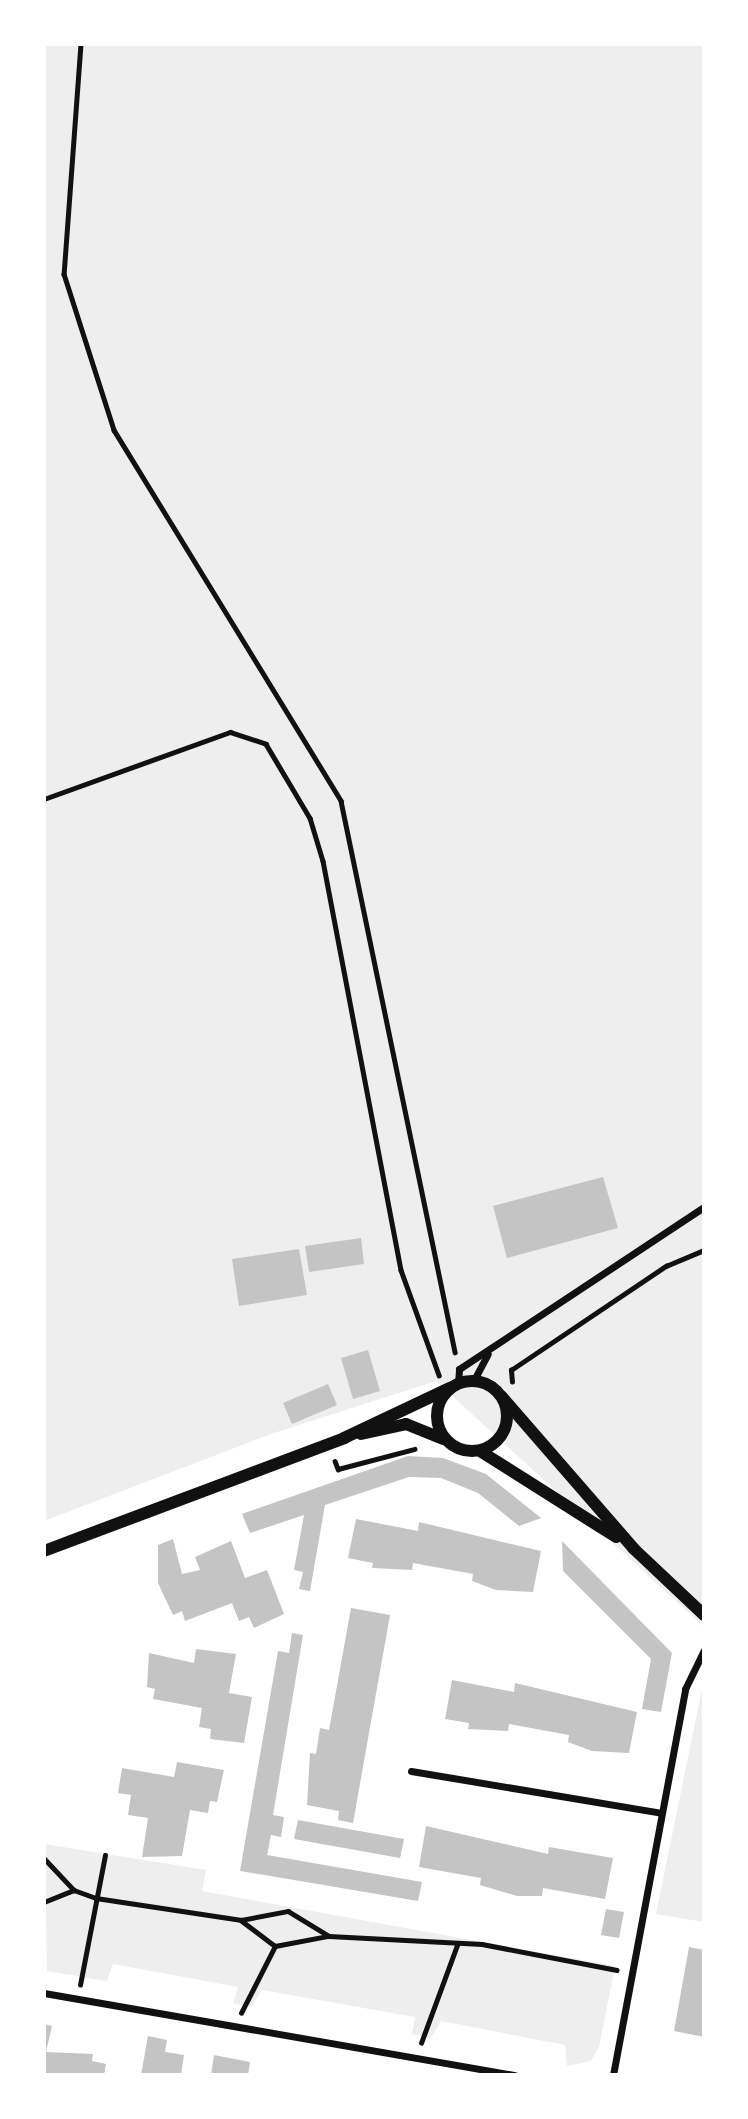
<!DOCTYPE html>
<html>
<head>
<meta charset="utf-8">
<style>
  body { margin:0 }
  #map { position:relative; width:748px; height:2119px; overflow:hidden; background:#fff; font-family:"Libre Baskerville",serif }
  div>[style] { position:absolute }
  .green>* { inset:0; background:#eee }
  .building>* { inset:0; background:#c4c4c4 }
  .path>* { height:4.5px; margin:-2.25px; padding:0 2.25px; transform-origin:2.25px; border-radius:2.25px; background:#111 }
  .minor>* { height:7px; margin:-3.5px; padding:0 3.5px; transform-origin:3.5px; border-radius:3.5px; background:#111 }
  .tertiary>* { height:12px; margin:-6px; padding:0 6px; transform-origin:6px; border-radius:6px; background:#111 }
  .tertiary>.ring { margin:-6px; padding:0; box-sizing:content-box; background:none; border:12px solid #111; border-radius:50% }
  span { translate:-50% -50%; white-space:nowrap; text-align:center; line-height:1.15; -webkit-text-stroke:5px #fff; paint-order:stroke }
  .frame { position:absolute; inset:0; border:46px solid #fff; pointer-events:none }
</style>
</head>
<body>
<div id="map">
  <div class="green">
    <i style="clip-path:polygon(44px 44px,704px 44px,704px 1627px,436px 1381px,271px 1434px,44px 1521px)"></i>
    <i style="clip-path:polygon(704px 1679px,704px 1922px,656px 1914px)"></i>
    <i style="clip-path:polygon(44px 1844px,206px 1870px,202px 1891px,615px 1966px,599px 2047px,591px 2061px,567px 2066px,565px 2045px,441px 2021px,431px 2038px,412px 2034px,415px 2017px,262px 1990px,252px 2006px,242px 2005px,233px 2003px,238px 1987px,113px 1964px,107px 1981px,47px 1971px)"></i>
  </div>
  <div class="building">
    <i style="clip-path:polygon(603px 1177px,618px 1228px,507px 1258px,493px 1206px)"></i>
    <i style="clip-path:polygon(361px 1238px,364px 1264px,309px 1272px,305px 1246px)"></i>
    <i style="clip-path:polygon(299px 1249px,307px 1295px,239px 1306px,232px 1259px)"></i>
    <i style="clip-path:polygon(368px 1350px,380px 1391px,353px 1399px,341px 1358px)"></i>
    <i style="clip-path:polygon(328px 1384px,337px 1405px,292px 1424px,283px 1403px)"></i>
    <i style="clip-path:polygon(408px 1456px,443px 1458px,486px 1474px,541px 1518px,519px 1526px,478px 1493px,441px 1478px,409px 1477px,325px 1505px,310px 1591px,299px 1589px,303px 1572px,294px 1570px,304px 1515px,250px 1533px,242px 1514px)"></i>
    <i style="clip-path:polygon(356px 1519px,418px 1531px,419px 1522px,541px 1551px,533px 1592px,496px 1590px,472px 1581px,473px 1574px,413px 1563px,412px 1570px,372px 1568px,373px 1563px,348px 1558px)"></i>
    <i style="clip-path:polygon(173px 1539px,182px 1574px,200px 1570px,195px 1557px,231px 1541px,245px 1578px,267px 1570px,284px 1614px,254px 1628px,249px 1617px,239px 1621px,232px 1603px,185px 1621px,182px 1611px,173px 1615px,158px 1583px,158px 1545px)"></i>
    <i style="clip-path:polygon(562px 1541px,672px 1653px,661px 1712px,642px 1709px,651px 1659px,563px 1571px)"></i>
    <i style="clip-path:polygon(351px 1608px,390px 1615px,353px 1823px,338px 1820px,339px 1811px,307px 1805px,310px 1753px,316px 1754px,320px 1728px,329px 1730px)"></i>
    <i style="clip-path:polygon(292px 1633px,303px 1635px,273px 1815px,284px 1817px,281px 1837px,271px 1835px,267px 1855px,422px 1882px,418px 1901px,240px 1871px,278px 1651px,289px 1653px)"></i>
    <i style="clip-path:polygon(196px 1649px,236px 1654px,229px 1693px,252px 1697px,244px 1743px,210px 1739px,211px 1729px,199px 1727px,202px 1708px,153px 1699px,155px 1689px,147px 1687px,149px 1653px,194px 1663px)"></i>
    <i style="clip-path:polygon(452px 1680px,514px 1692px,515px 1683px,637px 1712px,629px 1753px,592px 1751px,568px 1742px,569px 1735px,509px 1724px,508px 1731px,468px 1729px,469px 1723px,445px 1719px)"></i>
    <i style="clip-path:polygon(177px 1762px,224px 1770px,217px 1802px,210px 1801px,208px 1813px,190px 1810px,182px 1856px,142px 1857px,148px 1818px,128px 1815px,131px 1795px,118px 1793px,122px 1768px,174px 1777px)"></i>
    <i style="clip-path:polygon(298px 1820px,404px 1839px,400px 1858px,294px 1839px)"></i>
    <i style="clip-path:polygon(426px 1826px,548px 1854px,549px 1847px,613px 1858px,605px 1899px,543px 1888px,542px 1896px,517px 1896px,480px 1885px,481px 1878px,419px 1867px)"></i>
    <i style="clip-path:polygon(606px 1909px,624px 1912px,619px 1938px,601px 1935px)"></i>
    <i style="clip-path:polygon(689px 1947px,704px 1950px,704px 2037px,674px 2031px)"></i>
    <i style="clip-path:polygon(44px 2024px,52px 2026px,46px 2052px,93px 2054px,92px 2061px,106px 2064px,104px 2075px,44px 2075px)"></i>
    <i style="clip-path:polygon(148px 2036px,167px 2040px,165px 2052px,184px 2055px,181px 2075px,141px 2075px)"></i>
    <i style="clip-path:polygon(214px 2055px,250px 2062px,248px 2075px,211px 2075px)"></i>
  </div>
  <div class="path">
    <i style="left:81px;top:44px;width:231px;rotate:94.2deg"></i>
    <i style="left:64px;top:274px;width:164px;rotate:72.2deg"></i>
    <i style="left:114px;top:430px;width:435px;rotate:58.5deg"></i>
    <i style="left:341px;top:801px;width:563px;rotate:78.31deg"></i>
    <i style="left:44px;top:799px;width:198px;rotate:-19.8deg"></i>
    <i style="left:230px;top:732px;width:38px;rotate:18deg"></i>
    <i style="left:266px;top:744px;width:86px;rotate:59.3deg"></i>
    <i style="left:310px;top:818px;width:45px;rotate:73.2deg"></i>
    <i style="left:323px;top:861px;width:416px;rotate:79.2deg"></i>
    <i style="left:401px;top:1270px;width:112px;rotate:70.1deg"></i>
    <i style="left:512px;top:1382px;width:12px;rotate:-95deg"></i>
    <i style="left:511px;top:1370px;width:187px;rotate:-33.9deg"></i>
    <i style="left:666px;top:1266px;width:41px;rotate:-22.8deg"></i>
    <i style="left:335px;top:1461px;width:9px;rotate:69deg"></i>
    <i style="left:338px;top:1469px;width:79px;rotate:-14.7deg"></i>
    <i style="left:44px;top:1858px;width:44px;rotate:46.8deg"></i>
    <i style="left:74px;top:1890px;width:23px;rotate:20deg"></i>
    <i style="left:96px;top:1898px;width:147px;rotate:8.6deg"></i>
    <i style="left:241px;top:1920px;width:48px;rotate:-10.8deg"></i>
    <i style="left:288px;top:1911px;width:48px;rotate:31.4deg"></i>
    <i style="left:329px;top:1936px;width:153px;rotate:3deg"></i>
    <i style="left:482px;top:1944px;width:137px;rotate:10.9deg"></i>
    <i style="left:44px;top:1902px;width:32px;rotate:-22deg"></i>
    <i style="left:242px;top:1921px;width:41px;rotate:37.1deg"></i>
    <i style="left:275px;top:1946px;width:54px;rotate:-10.7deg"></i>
    <i style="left:80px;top:1985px;width:132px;rotate:-79.1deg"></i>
    <i style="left:241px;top:2013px;width:75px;rotate:-63.1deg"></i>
    <i style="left:421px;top:2043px;width:104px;rotate:-69.8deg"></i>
  </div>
  <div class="minor">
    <i style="left:458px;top:1384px;width:15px;rotate:-86deg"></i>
    <i style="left:459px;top:1369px;width:294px;rotate:-33.5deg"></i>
    <i style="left:487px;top:1384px;width:13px;rotate:-153deg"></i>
    <i style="left:475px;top:1378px;width:27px;rotate:-62deg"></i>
    <i style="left:411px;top:1771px;width:254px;rotate:9.5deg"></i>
    <i style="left:44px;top:1993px;width:478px;rotate:9.9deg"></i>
    <i style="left:613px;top:2075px;width:393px;rotate:-79.4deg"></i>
    <i style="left:685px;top:1689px;width:43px;rotate:-64deg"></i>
  </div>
  <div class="tertiary">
    <i class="ring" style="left:437px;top:1381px;width:58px;height:58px"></i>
    <i style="left:502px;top:1397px;width:201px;rotate:49deg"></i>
    <i style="left:634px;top:1549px;width:96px;rotate:43.3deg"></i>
    <i style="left:361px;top:1434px;width:46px;rotate:-12.5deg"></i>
    <i style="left:406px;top:1424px;width:40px;rotate:22deg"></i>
    <i style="left:480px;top:1451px;width:161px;rotate:32.3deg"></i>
    <i style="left:44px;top:1551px;width:321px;rotate:-20.6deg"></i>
    <i style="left:344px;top:1438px;width:117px;rotate:-25.3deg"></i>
  </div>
  <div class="frame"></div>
</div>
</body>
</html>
